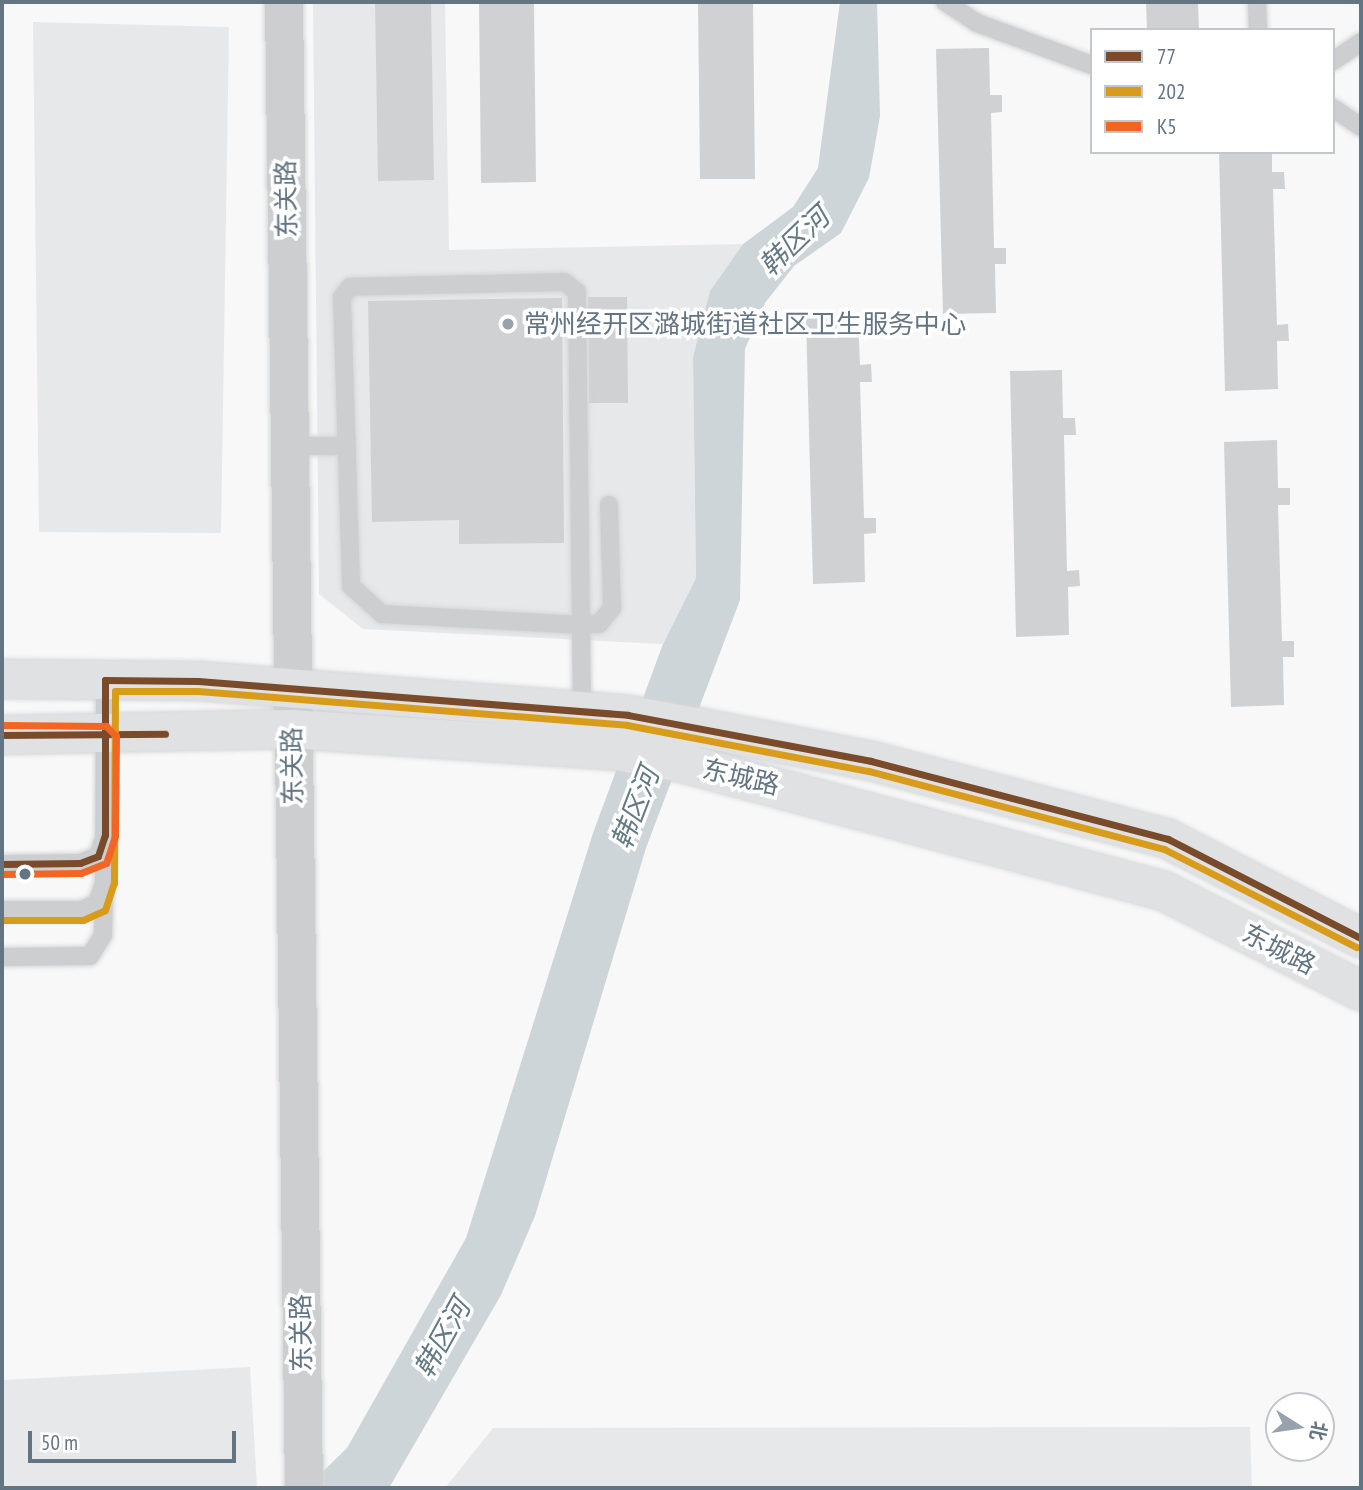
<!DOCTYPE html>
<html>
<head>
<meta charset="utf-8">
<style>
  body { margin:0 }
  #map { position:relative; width:1363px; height:1490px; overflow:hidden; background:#f8f8f8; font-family:"PT Sans Narrow","Noto Sans SC",sans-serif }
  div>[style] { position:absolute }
  .built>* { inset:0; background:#e7e8e9 }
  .water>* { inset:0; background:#cdd5d8 }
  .building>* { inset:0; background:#cfd1d3 }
  .roads { filter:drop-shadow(0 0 2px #d5d6d7) drop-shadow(0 0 2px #d5d6d7) }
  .service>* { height:18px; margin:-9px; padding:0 9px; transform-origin:9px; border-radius:9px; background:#cdcecf }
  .tertiary>* { height:38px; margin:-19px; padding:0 19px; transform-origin:19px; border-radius:19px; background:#cdcecf }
  .secondary>* { height:38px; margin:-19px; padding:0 19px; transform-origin:19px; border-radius:19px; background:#e0e1e2 }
  .bus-1>* { height:7px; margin:-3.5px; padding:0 3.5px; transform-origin:3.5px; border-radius:3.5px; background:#7a4b2a }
  .bus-2>* { height:7px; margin:-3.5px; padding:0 3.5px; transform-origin:3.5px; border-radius:3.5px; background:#d99c1a }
  .bus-3>* { height:7px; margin:-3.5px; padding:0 3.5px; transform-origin:3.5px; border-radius:3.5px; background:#f26522 }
  .dots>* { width:19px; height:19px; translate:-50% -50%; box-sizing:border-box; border:4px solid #fff; border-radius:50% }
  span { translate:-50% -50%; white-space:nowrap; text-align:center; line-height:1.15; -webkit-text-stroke:7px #fff; paint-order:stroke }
  .street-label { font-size:26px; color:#637483 }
  .poi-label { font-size:26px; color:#637483 }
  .left { translate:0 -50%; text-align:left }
  .water-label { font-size:28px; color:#637a83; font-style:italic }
  .frame { position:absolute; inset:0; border:4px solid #637483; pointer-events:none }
  .legend { position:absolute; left:1090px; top:28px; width:245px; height:126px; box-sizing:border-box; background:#fff; border:2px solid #c1c7cd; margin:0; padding:9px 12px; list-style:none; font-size:21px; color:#637483 }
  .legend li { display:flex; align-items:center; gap:14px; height:35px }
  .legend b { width:35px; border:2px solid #c1c7cd }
  .north { position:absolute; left:1265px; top:1392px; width:70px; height:70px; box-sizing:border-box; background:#fff; border:2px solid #c1c7cd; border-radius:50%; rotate:102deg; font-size:19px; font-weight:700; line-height:28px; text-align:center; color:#637483 }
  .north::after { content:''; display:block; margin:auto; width:24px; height:32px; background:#97a2ac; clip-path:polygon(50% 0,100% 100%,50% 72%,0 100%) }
  .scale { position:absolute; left:28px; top:1431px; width:208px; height:32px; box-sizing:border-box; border:4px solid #637483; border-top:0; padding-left:9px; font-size:21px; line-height:24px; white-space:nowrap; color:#637483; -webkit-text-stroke:5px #fff; paint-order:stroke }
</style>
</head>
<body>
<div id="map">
  <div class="built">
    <i style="clip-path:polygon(313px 2px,445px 2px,449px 250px,743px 244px,710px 291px,693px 357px,696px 578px,663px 644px,363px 629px,319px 594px)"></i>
    <i style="clip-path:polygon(33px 22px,229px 27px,221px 533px,39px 532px)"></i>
    <i style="clip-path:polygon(250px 1367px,257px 1488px,2px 1488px,2px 1380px)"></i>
    <i style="clip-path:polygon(1250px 1427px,1252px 1488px,445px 1488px,493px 1428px)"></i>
  </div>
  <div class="water">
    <i style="clip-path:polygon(840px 2px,877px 2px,880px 116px,869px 178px,841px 233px,794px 266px,765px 303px,745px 349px,740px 600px,646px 848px,535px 1216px,501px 1295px,389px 1488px,306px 1488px,347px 1448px,466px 1238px,593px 833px,663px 644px,696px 578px,693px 357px,710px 291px,743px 244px,793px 207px,818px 168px)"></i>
  </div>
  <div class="building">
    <i style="clip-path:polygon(375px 2px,431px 2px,434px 180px,378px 181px)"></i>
    <i style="clip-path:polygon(479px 2px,534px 2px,536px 182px,481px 183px)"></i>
    <i style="clip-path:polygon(698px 2px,753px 2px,755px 179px,700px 179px)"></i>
    <i style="clip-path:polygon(1146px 2px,1198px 2px,1199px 30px,1147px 30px)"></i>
    <i style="clip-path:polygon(989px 48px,990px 95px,1002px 95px,1002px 112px,991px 113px,994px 248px,1006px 248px,1006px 264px,995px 264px,996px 313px,943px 314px,936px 49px)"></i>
    <i style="clip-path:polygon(1219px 152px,1272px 152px,1272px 172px,1284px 172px,1285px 189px,1273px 189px,1277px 325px,1288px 324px,1289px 341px,1277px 341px,1278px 389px,1225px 391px)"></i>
    <i style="clip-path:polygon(588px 297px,627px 297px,628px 403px,589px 403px)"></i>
    <i style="clip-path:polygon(562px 298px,564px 543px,459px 544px,459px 520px,372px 522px,368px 301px)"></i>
    <i style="clip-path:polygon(858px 317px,860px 365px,871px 364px,872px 382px,860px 382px,864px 518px,876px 518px,876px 533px,864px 534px,865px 582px,813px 584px,806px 318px)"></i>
    <i style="clip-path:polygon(1062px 370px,1063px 418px,1075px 418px,1076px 435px,1064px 435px,1067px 571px,1079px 570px,1080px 586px,1068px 587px,1069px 635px,1016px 637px,1010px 371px)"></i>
    <i style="clip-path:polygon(1277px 440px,1278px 488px,1290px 488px,1290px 505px,1278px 505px,1282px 641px,1294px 641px,1294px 657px,1283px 657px,1284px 705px,1231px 707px,1224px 442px)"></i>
  </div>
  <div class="roads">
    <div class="service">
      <i style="left:945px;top:2px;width:38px;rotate:33deg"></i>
      <i style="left:977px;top:23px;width:122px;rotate:20.1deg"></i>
      <i style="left:1257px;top:2px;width:28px;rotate:88deg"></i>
      <i style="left:1333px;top:61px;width:34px;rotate:-34deg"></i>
      <i style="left:1333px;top:108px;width:34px;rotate:34deg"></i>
      <i style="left:290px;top:446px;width:56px"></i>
      <i style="left:582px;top:712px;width:87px;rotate:-90.7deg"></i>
      <i style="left:581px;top:625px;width:333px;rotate:-90.7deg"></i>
      <i style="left:577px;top:292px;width:16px;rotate:-142deg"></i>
      <i style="left:564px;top:282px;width:214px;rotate:178.7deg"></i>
      <i style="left:350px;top:287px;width:13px;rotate:129deg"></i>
      <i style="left:342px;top:297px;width:289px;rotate:88.2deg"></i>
      <i style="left:351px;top:586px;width:42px;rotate:42.1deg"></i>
      <i style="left:382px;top:614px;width:199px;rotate:3.2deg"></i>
      <i style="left:581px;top:625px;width:18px;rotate:-3deg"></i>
      <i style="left:599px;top:624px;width:21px;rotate:-51deg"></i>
      <i style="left:612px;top:608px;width:103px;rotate:-91.7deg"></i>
      <i style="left:2px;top:864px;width:78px;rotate:-0.7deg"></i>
      <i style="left:80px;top:863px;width:19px;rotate:-21deg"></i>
      <i style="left:98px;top:856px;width:16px;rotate:-72deg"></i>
      <i style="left:2px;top:910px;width:80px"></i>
      <i style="left:82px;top:910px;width:17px;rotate:-25deg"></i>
      <i style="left:97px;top:903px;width:21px;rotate:-71deg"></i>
      <i style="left:104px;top:883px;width:203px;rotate:-89.7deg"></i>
      <i style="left:2px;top:957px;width:88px;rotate:-0.7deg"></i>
      <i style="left:90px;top:956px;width:25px;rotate:-58deg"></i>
      <i style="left:103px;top:935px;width:45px;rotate:-88.7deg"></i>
    </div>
    <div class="tertiary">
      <i style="left:284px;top:2px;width:1486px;rotate:89.23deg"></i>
    </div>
    <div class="secondary">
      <i style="left:2px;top:679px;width:196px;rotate:0.6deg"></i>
      <i style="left:198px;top:681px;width:431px;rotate:4.5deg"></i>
      <i style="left:628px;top:715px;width:69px;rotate:10deg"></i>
      <i style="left:696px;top:727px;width:178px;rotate:11deg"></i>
      <i style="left:871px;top:761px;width:307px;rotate:14.7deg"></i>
      <i style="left:1168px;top:839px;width:217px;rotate:27.2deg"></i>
      <i style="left:2px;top:735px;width:289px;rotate:-1.2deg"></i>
      <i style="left:291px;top:729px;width:328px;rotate:3.8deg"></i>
      <i style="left:618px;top:751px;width:66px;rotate:10.5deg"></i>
      <i style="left:683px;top:763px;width:498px;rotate:14.9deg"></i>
      <i style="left:1164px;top:891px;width:221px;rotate:26.9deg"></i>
    </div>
  </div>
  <div class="bus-1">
    <i style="left:2px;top:735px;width:163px;rotate:-0.4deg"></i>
    <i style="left:2px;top:864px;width:78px;rotate:-0.7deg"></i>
    <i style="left:80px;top:863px;width:19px;rotate:-21deg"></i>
    <i style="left:98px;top:856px;width:22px;rotate:-72deg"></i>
    <i style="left:105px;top:835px;width:155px;rotate:-90deg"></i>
    <i style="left:105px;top:680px;width:93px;rotate:0.6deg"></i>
    <i style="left:198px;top:681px;width:431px;rotate:4.5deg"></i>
    <i style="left:628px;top:715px;width:247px;rotate:10.7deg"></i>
    <i style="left:871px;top:761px;width:307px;rotate:14.7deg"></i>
    <i style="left:1168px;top:839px;width:217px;rotate:27.2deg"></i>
  </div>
  <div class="bus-2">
    <i style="left:2px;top:920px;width:81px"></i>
    <i style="left:83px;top:920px;width:24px;rotate:-24deg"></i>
    <i style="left:105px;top:910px;width:28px;rotate:-72deg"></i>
    <i style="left:114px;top:883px;width:192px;rotate:-89.7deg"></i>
    <i style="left:115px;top:691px;width:83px"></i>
    <i style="left:198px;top:691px;width:430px;rotate:4.5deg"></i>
    <i style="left:627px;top:725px;width:246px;rotate:10.8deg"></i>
    <i style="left:869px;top:771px;width:305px;rotate:14.8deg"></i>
    <i style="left:1164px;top:849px;width:216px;rotate:27deg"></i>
  </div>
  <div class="bus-3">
    <i style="left:2px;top:725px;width:104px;rotate:0.6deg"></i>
    <i style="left:106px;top:726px;width:14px;rotate:45deg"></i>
    <i style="left:116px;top:736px;width:100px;rotate:90.6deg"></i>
    <i style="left:115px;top:836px;width:28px;rotate:108deg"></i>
    <i style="left:106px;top:863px;width:27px;rotate:158deg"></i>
    <i style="left:81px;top:873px;width:79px;rotate:179.3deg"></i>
  </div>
  <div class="dots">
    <i style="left:508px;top:324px;background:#97a2ac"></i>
    <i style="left:25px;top:874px;background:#637483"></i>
  </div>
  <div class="street-label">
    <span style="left:286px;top:199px;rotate:-91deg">东关路</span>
    <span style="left:292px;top:766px;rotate:-91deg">东关路</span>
    <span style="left:741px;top:777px;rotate:13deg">东城路</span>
    <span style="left:1279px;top:949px;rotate:27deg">东城路</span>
    <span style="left:301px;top:1333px;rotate:-91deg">东关路</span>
  </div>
  <div class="poi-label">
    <span class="left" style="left:524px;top:324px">常州经开区潞城街道社区卫生服务中心</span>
  </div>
  <div class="water-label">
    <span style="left:794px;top:241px;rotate:-44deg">韩区河</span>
    <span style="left:635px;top:808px;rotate:-69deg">韩区河</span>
    <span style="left:442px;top:1338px;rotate:-61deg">韩区河</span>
  </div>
  <div class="frame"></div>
  <ul class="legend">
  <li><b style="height:9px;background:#7a4b2a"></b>77</li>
  <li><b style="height:9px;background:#d99c1a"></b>202</li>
  <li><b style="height:9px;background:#f26522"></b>K5</li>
  </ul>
  <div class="north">北</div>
  <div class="scale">50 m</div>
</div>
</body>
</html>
